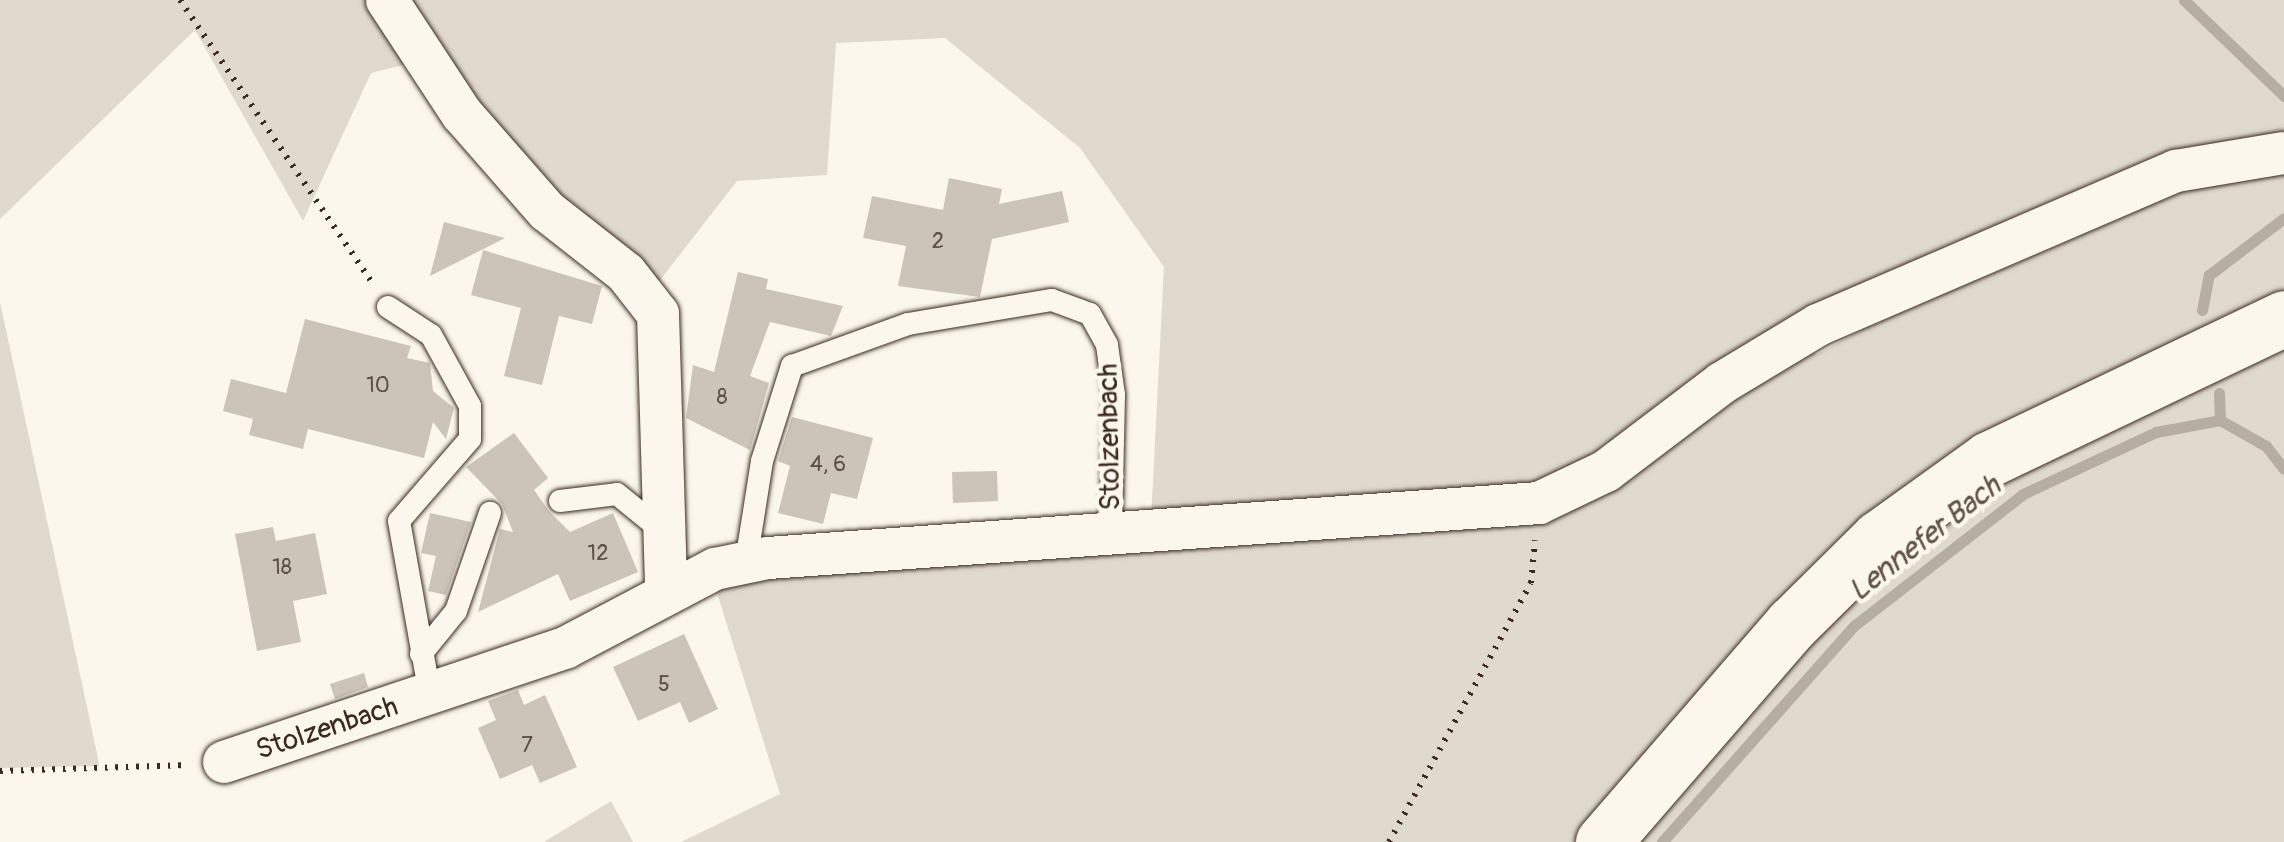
<!DOCTYPE html>
<html>
<head>
<meta charset="utf-8">
<style>
  body { margin:0 }
  #map { position:relative; width:2284px; height:842px; overflow:hidden; background:#fbf7ec; font-family:Pangolin,sans-serif }
  div>[style] { position:absolute }
  .green>* { inset:0; background:#dfd9ce }
  .stream>* { height:11px; margin:-5.5px; padding:0 5.5px; transform-origin:5.5px; border-radius:5.5px; background:#b6aea2 }
  .building>* { inset:0; background:#ccc4b9 }
  .path>* { height:6px; margin-top:-3px; transform-origin:0; background:repeating-linear-gradient(90deg,#3b2a1e 0 2.5px,transparent 0 10.5px) }
  .roads { filter:drop-shadow(0 0 2px #3b2a1e) drop-shadow(0 0 2px #3b2a1e) }
  .lane>* { height:22px; margin:-11px; padding:0 11px; transform-origin:11px; border-radius:11px; background:#fbf7ec }
  .street>* { height:42px; margin:-21px; padding:0 21px; transform-origin:21px; border-radius:21px; background:#fbf7ec }
  .secondary>* { height:55px; margin:-27.5px; padding:0 27.5px; transform-origin:27.5px; border-radius:27.5px; background:#fbf7ec }
  span { translate:-50% -50%; white-space:nowrap; text-align:center; line-height:1.15; -webkit-text-stroke:9px #fbf7ec; paint-order:stroke }
  .number-label { font-size:22px; color:#5f5045 }
  .number-label span { -webkit-text-stroke-width:0 }
  .street-label { font-size:28px; color:#3b2a1e }
  .water-label { font-size:30px; color:#605246; font-style:italic }
</style>
</head>
<body>
<div id="map">
  <div class="green">
    <i style="clip-path:polygon(0 0,380px 0,415px 62px,371px 73px,303px 221px,195px 30px,0 219px)"></i>
    <i style="clip-path:polygon(401px 0,2284px 0,2284px 137px,2175px 154px,1793px 320px,1816px 355px,1976px 267px,2212px 169px,2284px 175px,2284px 292px,1996px 427px,2284px 343px,2284px 842px,681px 842px,780px 794px,712px 577px,1151px 519px,1164px 267px,1080px 148px,945px 38px,836px 43px,827px 175px,737px 181px,647px 297px,514px 148px)"></i>
    <i style="clip-path:polygon(0 302px,99px 763px,99px 766px,0 768px)"></i>
    <i style="clip-path:polygon(611px 801px,633px 842px,544px 842px)"></i>
  </div>
  <div class="stream">
    <i style="left:2184px;top:0;width:139px;rotate:43.8deg"></i>
    <i style="left:2202px;top:310px;width:36px;rotate:-79deg"></i>
    <i style="left:2209px;top:275px;width:94px;rotate:-37.2deg"></i>
    <i style="left:2219px;top:393px;width:27px;rotate:88deg"></i>
    <i style="left:1662px;top:842px;width:290px;rotate:-48.4deg"></i>
    <i style="left:1855px;top:625px;width:213px;rotate:-37.9deg"></i>
    <i style="left:2023px;top:494px;width:147px;rotate:-25deg"></i>
    <i style="left:2156px;top:432px;width:65px;rotate:-10.6deg"></i>
    <i style="left:2220px;top:420px;width:53px;rotate:29.5deg"></i>
    <i style="left:2266px;top:446px;width:29px;rotate:52deg"></i>
  </div>
  <div class="building">
    <i style="clip-path:polygon(949px 178px,1002px 189px,999px 204px,1062px 191px,1069px 222px,992px 239px,980px 297px,898px 286px,906px 246px,863px 238px,872px 196px,943px 210px)"></i>
    <i style="clip-path:polygon(444px 222px,505px 238px,430px 276px)"></i>
    <i style="clip-path:polygon(483px 250px,602px 286px,592px 324px,559px 316px,542px 385px,504px 376px,521px 308px,471px 295px)"></i>
    <i style="clip-path:polygon(738px 272px,768px 279px,766px 289px,843px 306px,831px 336px,770px 322px,750px 376px,769px 383px,750px 450px,686px 418px,693px 365px,714px 372px)"></i>
    <i style="clip-path:polygon(305px 319px,411px 346px,407px 358px,430px 363px,433px 391px,454px 408px,446px 439px,433px 422px,424px 458px,308px 429px,303px 449px,249px 435px,253px 419px,223px 411px,231px 379px,286px 393px)"></i>
    <i style="clip-path:polygon(792px 417px,873px 438px,857px 499px,831px 493px,823px 524px,778px 513px,790px 466px,778px 461px)"></i>
    <i style="clip-path:polygon(514px 433px,548px 478px,534px 490px,549px 511px,570px 532px,613px 513px,638px 572px,570px 601px,558px 574px,478px 612px,500px 529px,513px 532px,502px 504px,466px 467px)"></i>
    <i style="clip-path:polygon(997px 471px,998px 501px,953px 503px,952px 472px)"></i>
    <i style="clip-path:polygon(430px 513px,471px 522px,446px 595px,428px 591px,436px 556px,421px 553px)"></i>
    <i style="clip-path:polygon(273px 527px,276px 541px,315px 533px,327px 594px,293px 601px,301px 642px,257px 651px,235px 534px)"></i>
    <i style="clip-path:polygon(684px 634px,718px 709px,689px 723px,680px 702px,638px 721px,613px 667px)"></i>
    <i style="clip-path:polygon(364px 673px,368px 687px,335px 699px,330px 684px)"></i>
    <i style="clip-path:polygon(518px 690px,524px 705px,545px 695px,577px 767px,540px 783px,532px 765px,500px 779px,478px 728px,496px 720px,488px 701px)"></i>
  </div>
  <div class="path">
    <i style="left:180px;top:0;width:343px;rotate:55.8deg"></i>
    <i style="left:0;top:771px;width:188px;rotate:-1.8deg"></i>
    <i style="left:1389px;top:842px;width:295px;rotate:-61.3deg"></i>
    <i style="left:1531px;top:583px;width:43px;rotate:-84.7deg"></i>
  </div>
  <div class="roads">
    <div class="lane">
      <i style="left:388px;top:307px;width:51px;rotate:33.1deg"></i>
      <i style="left:431px;top:335px;width:81px;rotate:61.2deg"></i>
      <i style="left:470px;top:406px;width:33px;rotate:90deg"></i>
      <i style="left:470px;top:439px;width:108px;rotate:130.9deg"></i>
      <i style="left:399px;top:521px;width:177px;rotate:79.9deg"></i>
      <i style="left:560px;top:501px;width:57px;rotate:-7deg"></i>
      <i style="left:617px;top:494px;width:62px;rotate:39.1deg"></i>
      <i style="left:746px;top:562px;width:102px;rotate:-81deg"></i>
      <i style="left:762px;top:461px;width:100px;rotate:-72.5deg"></i>
      <i style="left:792px;top:366px;width:123px;rotate:-19.9deg"></i>
      <i style="left:908px;top:324px;width:146px;rotate:-9.5deg"></i>
      <i style="left:1052px;top:300px;width:40px;rotate:20.2deg"></i>
      <i style="left:1090px;top:314px;width:35px;rotate:61deg"></i>
      <i style="left:1107px;top:345px;width:50px;rotate:82deg"></i>
      <i style="left:1114px;top:395px;width:135px;rotate:91.3deg"></i>
      <i style="left:421px;top:654px;width:55px;rotate:-50.9deg"></i>
      <i style="left:456px;top:611px;width:104px;rotate:-70.9deg"></i>
    </div>
    <div class="street">
      <i style="left:387px;top:0;width:136px;rotate:56.7deg"></i>
      <i style="left:462px;top:114px;width:129px;rotate:48.8deg"></i>
      <i style="left:547px;top:211px;width:100px;rotate:38.1deg"></i>
      <i style="left:626px;top:273px;width:52px;rotate:52deg"></i>
      <i style="left:658px;top:314px;width:277px;rotate:88.3deg"></i>
      <i style="left:224px;top:762px;width:360px;rotate:-18.5deg"></i>
      <i style="left:565px;top:648px;width:170px;rotate:-27.8deg"></i>
      <i style="left:715px;top:569px;width:54px;rotate:-11.7deg"></i>
      <i style="left:768px;top:558px;width:773px;rotate:-4.08deg"></i>
      <i style="left:1539px;top:503px;width:74px;rotate:-25.5deg"></i>
      <i style="left:1606px;top:471px;width:146px;rotate:-37.2deg"></i>
      <i style="left:1722px;top:383px;width:112px;rotate:-31.1deg"></i>
      <i style="left:1818px;top:325px;width:390px;rotate:-23.3deg"></i>
      <i style="left:2176px;top:171px;width:109px;rotate:-9.5deg"></i>
    </div>
    <div class="secondary">
      <i style="left:1603px;top:842px;width:289px;rotate:-49.1deg"></i>
      <i style="left:1792px;top:624px;width:122px;rotate:-44.7deg"></i>
      <i style="left:1879px;top:538px;width:135px;rotate:-35.7deg"></i>
      <i style="left:1989px;top:459px;width:327px;rotate:-25.5deg"></i>
    </div>
  </div>
  <div class="number-label">
    <span style="left:938px;top:242px">2</span>
    <span style="left:378px;top:386px">10</span>
    <span style="left:722px;top:398px">8</span>
    <span style="left:828px;top:465px">4, 6</span>
    <span style="left:598px;top:554px">12</span>
    <span style="left:282px;top:568px">18</span>
    <span style="left:664px;top:685px">5</span>
    <span style="left:527px;top:746px">7</span>
  </div>
  <div class="street-label">
    <span style="left:1110px;top:437px;rotate:-91deg">Stolzenbach</span>
    <span style="left:327px;top:729px;rotate:-18deg">Stolzenbach</span>
  </div>
  <div class="water-label">
    <span style="left:1925px;top:539px;rotate:-38deg">Lennefer Bach</span>
  </div>
</div>
</body>
</html>
